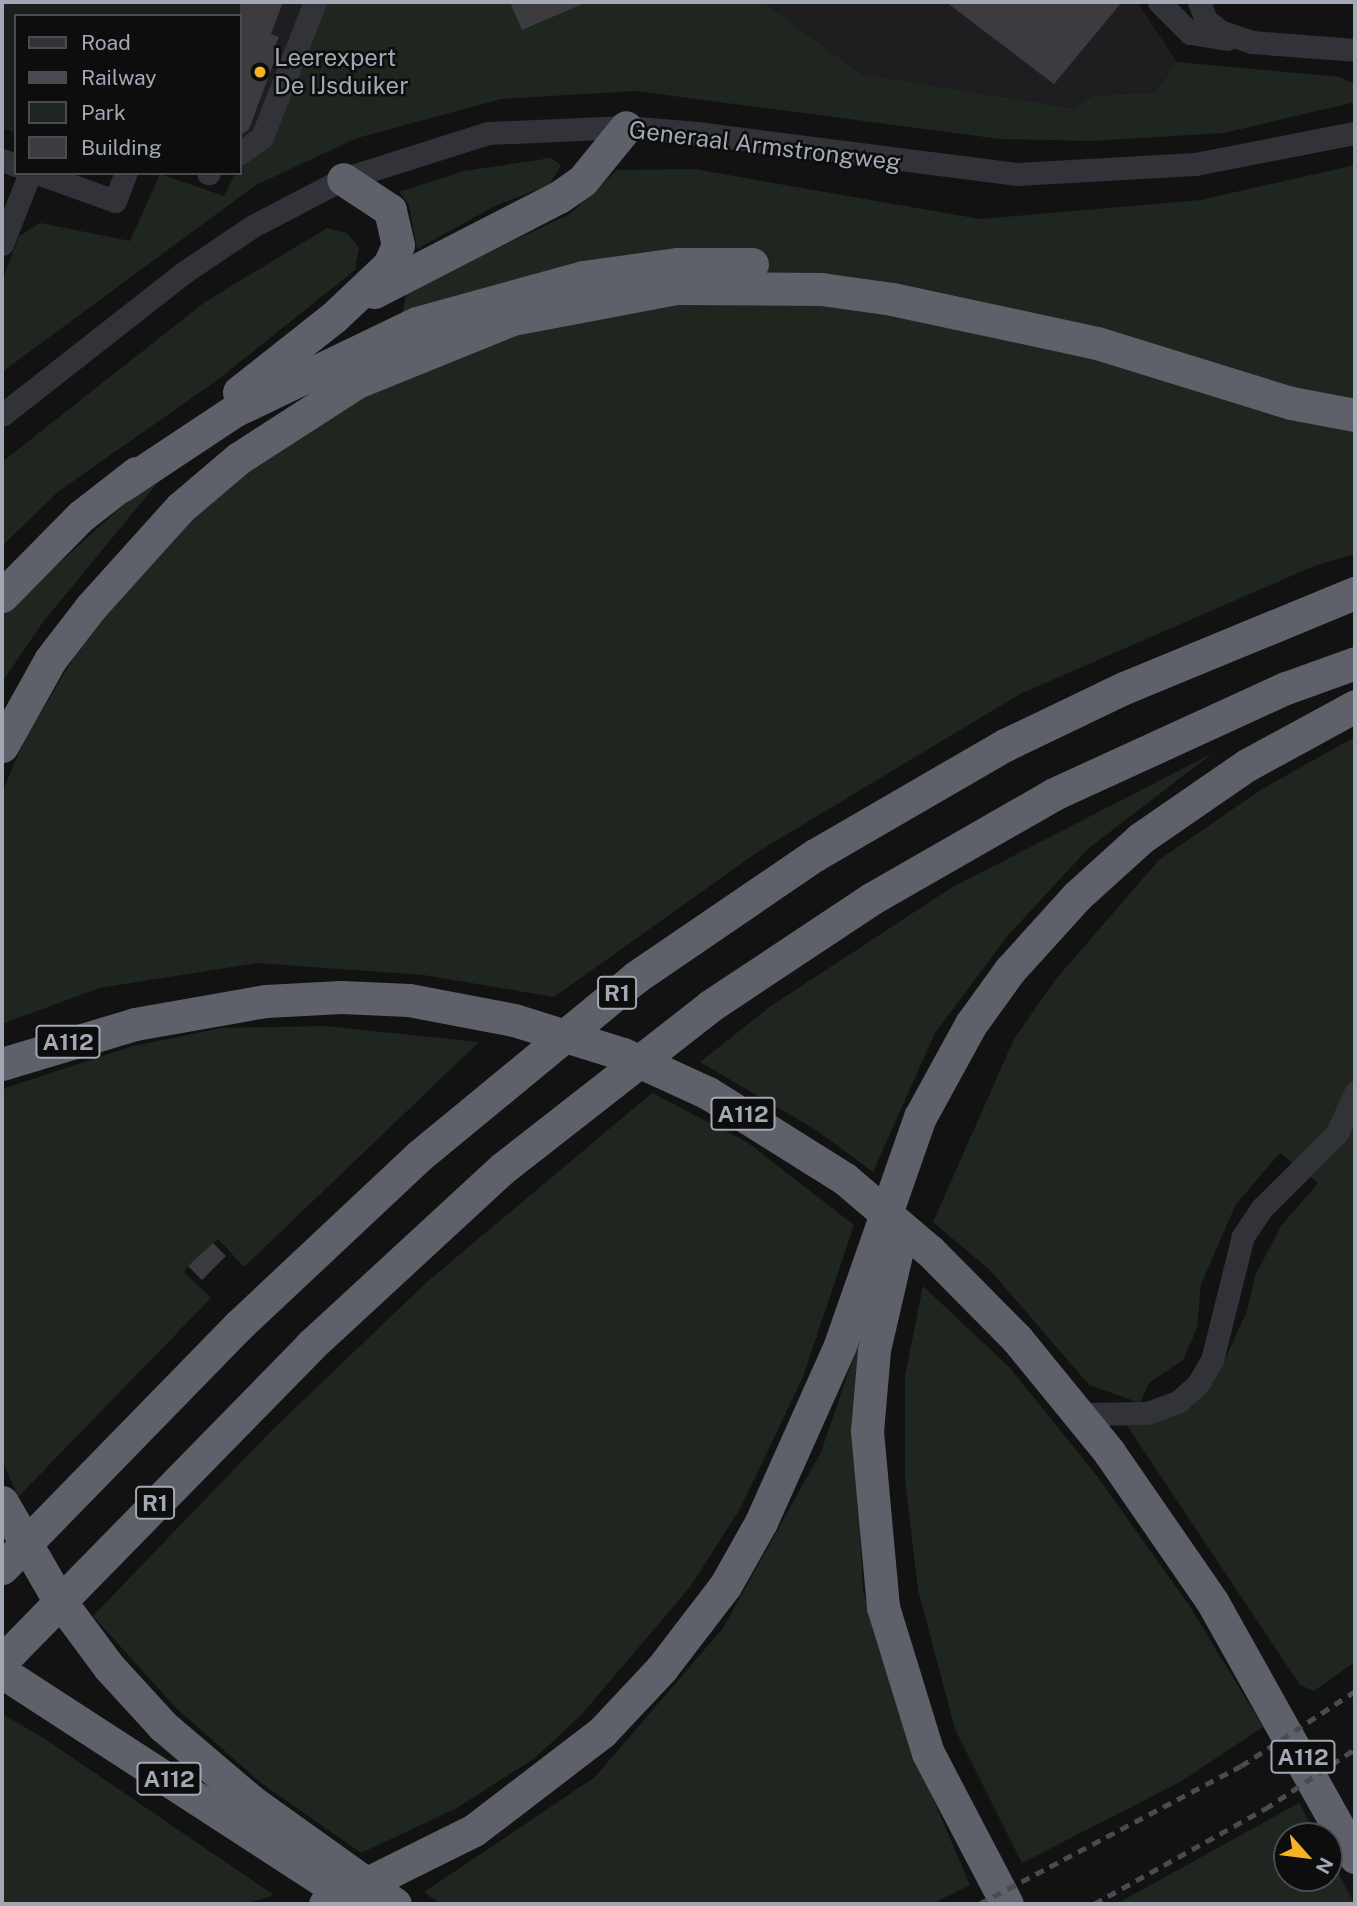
<!DOCTYPE html>
<html>
<head>
<meta charset="utf-8">
<style>
  body { margin:0 }
  #map { position:relative; width:1357px; height:1906px; overflow:hidden; background:#121213; font-family:"Public Sans",sans-serif }
  div>[style] { position:absolute }
  .built>* { inset:0; background:#1e1e20 }
  .green>* { inset:0; background:#1e261f }
  .building>* { inset:0; background:#3c3c40 }
  .minor>* { height:23px; margin:-11.5px; padding:0 11.5px; transform-origin:11.5px; border-radius:11.5px; background:#323338 }
  .highway>* { height:33px; margin:-16.5px; padding:0 16.5px; transform-origin:16.5px; border-radius:16.5px; background:#5e6169 }
  .rail>* { height:5px; margin-top:-2.5px; transform-origin:0; background:repeating-linear-gradient(90deg,#494b51 0 9px,transparent 0 16px) }
  .dots>* { width:19px; height:19px; translate:-50% -50%; box-sizing:border-box; border:4px solid #0d0d0e; border-radius:50% }
  span { translate:-50% -50%; white-space:nowrap; text-align:center; line-height:1.15; -webkit-text-stroke:5px #0d0d0e; paint-order:stroke }
  .shield-label span { padding:2px 5px; background:#0d0d0e; border:2px solid; border-radius:5px; -webkit-text-stroke-width:0 }
  .shield-label { font-size:23px; color:#a2a8b4; font-weight:700 }
  .poi-label { font-size:24px; color:#a2a8b4 }
  .left { translate:0 -50%; text-align:left }
  .street-label { font-size:24px; color:#a2a8b4 }
  .frame { position:absolute; inset:0; border:4px solid #a2a8b4; pointer-events:none }
  .legend { position:absolute; left:14px; top:14px; width:228px; height:161px; box-sizing:border-box; background:#0d0d0e; border:2px solid #494b50; margin:0; padding:9px 12px; list-style:none; font-size:21px; color:#a2a8b4 }
  .legend li { display:flex; align-items:center; gap:14px; height:35px }
  .legend b { width:35px; border:2px solid #494b50 }
  .north { position:absolute; left:1273px; top:1822px; width:70px; height:70px; box-sizing:border-box; background:#0d0d0e; border:2px solid #494b50; border-radius:50%; rotate:118deg; font-size:19px; font-weight:700; line-height:28px; text-align:center; color:#a2a8b4 }
  .north::after { content:''; display:block; margin:auto; width:24px; height:32px; background:#f7b326; clip-path:polygon(50% 0,100% 100%,50% 72%,0 100%) }
</style>
</head>
<body>
<div id="map">
  <div class="built">
    <i style="clip-path:polygon(2px 2px,309px 2px,244px 156px,240px 155px,240px 16px,16px 16px,16px 133px,2px 128px)"></i>
    <i style="clip-path:polygon(763px 2px,1137px 2px,1177px 62px,1155px 92px,1095px 95px,1074px 108px,861px 74px)"></i>
  </div>
  <div class="green">
    <i style="clip-path:polygon(322px 2px,763px 2px,861px 74px,1073px 108px,1095px 95px,1155px 92px,1177px 62px,1340px 77px,1355px 84px,1355px 102px,1224px 133px,1091px 141px,1000px 139px,636px 91px,501px 99px,357px 138px,256px 185px,2px 372px,2px 281px,19px 236px,40px 223px,130px 241px,160px 174px,224px 196px,240px 164px,268px 145px)"></i>
    <i style="clip-path:polygon(551px 158px,561px 165px,549px 185px,495px 206px,417px 249px,409px 205px,399px 192px,464px 171px)"></i>
    <i style="clip-path:polygon(1355px 165px,1355px 554px,1314px 566px,1020px 694px,759px 851px,554px 997px,423px 975px,257px 963px,99px 988px,2px 1024px,2px 792px,25px 739px,103px 609px,223px 482px,388px 382px,407px 290px,570px 214px,617px 170px,694px 169px,980px 219px,1200px 200px)"></i>
    <i style="clip-path:polygon(327px 228px,347px 233px,359px 248px,355px 270px,216px 381px,59px 491px,2px 546px,2px 462px,205px 302px)"></i>
    <i style="clip-path:polygon(187px 447px,43px 622px,2px 682px,2px 615px)"></i>
    <i style="clip-path:polygon(1355px 737px,1355px 1662px,1314px 1691px,1300px 1685px,1126px 1424px,1156px 1422px,1186px 1410px,1206px 1392px,1228px 1353px,1247px 1311px,1255px 1276px,1281px 1226px,1318px 1183px,1280px 1153px,1236px 1204px,1201px 1284px,1197px 1328px,1183px 1360px,1149px 1383px,1140px 1403px,1089px 1385px,991px 1271px,933px 1222px,1014px 1039px,1056px 979px,1159px 860px,1262px 789px)"></i>
    <i style="clip-path:polygon(1213px 753px,1089px 848px,1009px 934px,935px 1033px,873px 1172px,816px 1130px,700px 1062px,771px 1006px,951px 888px)"></i>
    <i style="clip-path:polygon(325px 1026px,479px 1042px,244px 1267px,218px 1239px,188px 1266px,184px 1272px,211px 1298px,18px 1497px,2px 1460px,2px 1089px,133px 1046px,222px 1028px)"></i>
    <i style="clip-path:polygon(652px 1093px,747px 1142px,854px 1225px,803px 1377px,740px 1509px,690px 1587px,581px 1715px,535px 1758px,455px 1809px,361px 1853px,261px 1783px,176px 1708px,93px 1616px,270px 1432px,427px 1282px)"></i>
    <i style="clip-path:polygon(923px 1286px,1010px 1368px,1097px 1476px,1189px 1605px,1263px 1727px,1180px 1782px,1022px 1863px,955px 1729px,918px 1590px,905px 1479px,905px 1376px)"></i>
    <i style="clip-path:polygon(872px 1303px,854px 1409px,863px 1590px,905px 1733px,970px 1885px,932px 1904px,440px 1904px,424px 1892px,595px 1777px,723px 1628px,821px 1452px)"></i>
    <i style="clip-path:polygon(2px 1714px,42px 1737px,274px 1895px,245px 1904px,2px 1904px)"></i>
    <i style="clip-path:polygon(1299px 1803px,1317px 1836px,1287px 1836px,1287px 1878px,1329px 1878px,1329px 1857px,1355px 1904px,1116px 1904px)"></i>
  </div>
  <div class="building">
    <i style="clip-path:polygon(240px 2px,283px 2px,271px 34px,279px 37px,274px 49px,278px 51px,249px 129px,240px 136px)"></i>
    <i style="clip-path:polygon(510px 2px,587px 2px,522px 30px)"></i>
    <i style="clip-path:polygon(946px 2px,1122px 2px,1054px 84px)"></i>
    <i style="clip-path:polygon(213px 1243px,226px 1256px,202px 1280px,188px 1266px)"></i>
  </div>
  <div class="minor">
    <i style="left:1159px;top:2px;width:44px;rotate:45deg"></i>
    <i style="left:1190px;top:33px;width:38px;rotate:9deg"></i>
    <i style="left:1199px;top:2px;width:19px;rotate:69deg"></i>
    <i style="left:1206px;top:20px;width:18px;rotate:38deg"></i>
    <i style="left:1220px;top:31px;width:34px;rotate:19deg"></i>
    <i style="left:1252px;top:42px;width:103px;rotate:4.4deg"></i>
    <i style="left:240px;top:153px;width:27px;rotate:-36deg"></i>
    <i style="left:262px;top:137px;width:145px;rotate:-68.6deg"></i>
    <i style="left:2px;top:160px;width:15px;rotate:20deg"></i>
    <i style="left:37px;top:173px;width:83px;rotate:19.7deg"></i>
    <i style="left:115px;top:201px;width:30px;rotate:-69deg"></i>
    <i style="left:208px;top:173px;width:1px"></i>
    <i style="left:2px;top:244px;width:76px;rotate:-68.5deg"></i>
    <i style="left:2px;top:415px;width:230px;rotate:-38.1deg"></i>
    <i style="left:183px;top:273px;width:84px;rotate:-33.9deg"></i>
    <i style="left:253px;top:226px;width:102px;rotate:-27.6deg"></i>
    <i style="left:343px;top:179px;width:152px;rotate:-17.6deg"></i>
    <i style="left:488px;top:133px;width:138px;rotate:-2.5deg"></i>
    <i style="left:626px;top:127px;width:71px;rotate:4.8deg"></i>
    <i style="left:697px;top:133px;width:323px;rotate:7.3deg"></i>
    <i style="left:1017px;top:174px;width:178px;rotate:-3.2deg"></i>
    <i style="left:1195px;top:164px;width:163px;rotate:-11deg"></i>
    <i style="left:1080px;top:1414px;width:67px;rotate:-0.9deg"></i>
    <i style="left:1147px;top:1413px;width:33px;rotate:-20deg"></i>
    <i style="left:1178px;top:1402px;width:27px;rotate:-42deg"></i>
    <i style="left:1198px;top:1384px;width:28px;rotate:-60deg"></i>
    <i style="left:1212px;top:1360px;width:128px;rotate:-76deg"></i>
    <i style="left:1243px;top:1236px;width:34px;rotate:-56deg"></i>
    <i style="left:1262px;top:1208px;width:106px;rotate:-45deg"></i>
    <i style="left:1337px;top:1133px;width:44px;rotate:-65.8deg"></i>
  </div>
  <div class="highway">
    <i style="left:374px;top:292px;width:208px;rotate:-27.2deg"></i>
    <i style="left:559px;top:197px;width:29px;rotate:-35deg"></i>
    <i style="left:583px;top:180px;width:68px;rotate:-50.9deg"></i>
    <i style="left:239px;top:392px;width:121px;rotate:-38.3deg"></i>
    <i style="left:334px;top:317px;width:76px;rotate:-43.4deg"></i>
    <i style="left:389px;top:265px;width:22px;rotate:-66deg"></i>
    <i style="left:398px;top:245px;width:36px;rotate:-103deg"></i>
    <i style="left:390px;top:210px;width:56px;rotate:-146.6deg"></i>
    <i style="left:121px;top:486px;width:136px;rotate:-33.6deg"></i>
    <i style="left:234px;top:411px;width:203px;rotate:-25.7deg"></i>
    <i style="left:417px;top:323px;width:172px;rotate:-15.5deg"></i>
    <i style="left:583px;top:277px;width:96px;rotate:-7.8deg"></i>
    <i style="left:678px;top:264px;width:74px"></i>
    <i style="left:2px;top:596px;width:112px;rotate:-45.4deg"></i>
    <i style="left:81px;top:516px;width:70px;rotate:-38deg"></i>
    <i style="left:2px;top:746px;width:98px;rotate:-60.8deg"></i>
    <i style="left:50px;top:660px;width:66px;rotate:-52.4deg"></i>
    <i style="left:90px;top:608px;width:135px;rotate:-48deg"></i>
    <i style="left:180px;top:508px;width:77px;rotate:-40.3deg"></i>
    <i style="left:239px;top:458px;width:140px;rotate:-32.8deg"></i>
    <i style="left:357px;top:382px;width:167px;rotate:-22.1deg"></i>
    <i style="left:512px;top:319px;width:167px;rotate:-10.7deg"></i>
    <i style="left:676px;top:288px;width:145px;rotate:0.4deg"></i>
    <i style="left:821px;top:289px;width:72px;rotate:8deg"></i>
    <i style="left:892px;top:299px;width:210px;rotate:12.1deg"></i>
    <i style="left:1097px;top:343px;width:203px;rotate:17.2deg"></i>
    <i style="left:1291px;top:403px;width:65px;rotate:10.6deg"></i>
    <i style="left:2px;top:1064px;width:139px;rotate:-16.7deg"></i>
    <i style="left:135px;top:1024px;width:133px;rotate:-10deg"></i>
    <i style="left:266px;top:1001px;width:75px;rotate:-3.1deg"></i>
    <i style="left:341px;top:997px;width:68px;rotate:2.5deg"></i>
    <i style="left:409px;top:1000px;width:107px;rotate:10.8deg"></i>
    <i style="left:514px;top:1020px;width:114px;rotate:17.3deg"></i>
    <i style="left:623px;top:1054px;width:94px;rotate:24.6deg"></i>
    <i style="left:708px;top:1093px;width:162px;rotate:32.1deg"></i>
    <i style="left:845px;top:1179px;width:111px;rotate:40.3deg"></i>
    <i style="left:930px;top:1251px;width:124px;rotate:45.3deg"></i>
    <i style="left:1017px;top:1339px;width:146px;rotate:50.8deg"></i>
    <i style="left:1109px;top:1452px;width:183px;rotate:55.4deg"></i>
    <i style="left:1213px;top:1603px;width:291px;rotate:60.8deg"></i>
    <i style="left:900px;top:1237px;width:116px;rotate:103deg"></i>
    <i style="left:874px;top:1350px;width:81px;rotate:94.9deg"></i>
    <i style="left:867px;top:1431px;width:177px;rotate:84.8deg"></i>
    <i style="left:883px;top:1607px;width:153px;rotate:72.9deg"></i>
    <i style="left:928px;top:1753px;width:170px;rotate:62.4deg"></i>
    <i style="left:2px;top:1502px;width:110px;rotate:59.9deg"></i>
    <i style="left:57px;top:1597px;width:87px;rotate:53.4deg"></i>
    <i style="left:109px;top:1667px;width:80px;rotate:47.5deg"></i>
    <i style="left:163px;top:1726px;width:116px;rotate:40.4deg"></i>
    <i style="left:251px;top:1801px;width:177px;rotate:35.6deg"></i>
    <i style="left:2px;top:1568px;width:338px;rotate:-45.7deg"></i>
    <i style="left:238px;top:1326px;width:248px;rotate:-43.2deg"></i>
    <i style="left:419px;top:1156px;width:281px;rotate:-39.5deg"></i>
    <i style="left:636px;top:977px;width:217px;rotate:-34.3deg"></i>
    <i style="left:815px;top:855px;width:220px;rotate:-30.1deg"></i>
    <i style="left:1005px;top:745px;width:132px;rotate:-25.6deg"></i>
    <i style="left:1124px;top:688px;width:250px;rotate:-22.4deg"></i>
    <i style="left:2px;top:1661px;width:441px;rotate:-45.6deg"></i>
    <i style="left:310px;top:1346px;width:263px;rotate:-42.7deg"></i>
    <i style="left:503px;top:1168px;width:263px;rotate:-38deg"></i>
    <i style="left:710px;top:1006px;width:193px;rotate:-33.6deg"></i>
    <i style="left:871px;top:899px;width:211px;rotate:-29.8deg"></i>
    <i style="left:1054px;top:794px;width:255px;rotate:-24.6deg"></i>
    <i style="left:1286px;top:688px;width:73px;rotate:-19.9deg"></i>
    <i style="left:2px;top:1672px;width:421px;rotate:33deg"></i>
    <i style="left:325px;top:1904px;width:166px;rotate:-26.4deg"></i>
    <i style="left:474px;top:1830px;width:161px;rotate:-37.4deg"></i>
    <i style="left:602px;top:1732px;width:88px;rotate:-46.8deg"></i>
    <i style="left:662px;top:1668px;width:103px;rotate:-52.5deg"></i>
    <i style="left:725px;top:1586px;width:73px;rotate:-60.6deg"></i>
    <i style="left:761px;top:1522px;width:194px;rotate:-65.9deg"></i>
    <i style="left:840px;top:1345px;width:242px;rotate:-70.7deg"></i>
    <i style="left:920px;top:1117px;width:106px;rotate:-61.3deg"></i>
    <i style="left:971px;top:1024px;width:67px;rotate:-54.2deg"></i>
    <i style="left:1010px;top:970px;width:100px;rotate:-47.8deg"></i>
    <i style="left:1077px;top:896px;width:86px;rotate:-42.2deg"></i>
    <i style="left:1141px;top:838px;width:129px;rotate:-34.6deg"></i>
    <i style="left:1247px;top:765px;width:123px;rotate:-28.6deg"></i>
  </div>
  <div class="rail">
    <i style="left:979px;top:1904px;width:296px;rotate:-27.8deg"></i>
    <i style="left:1241px;top:1766px;width:136px;rotate:-33.3deg"></i>
    <i style="left:1094px;top:1904px;width:196px;rotate:-29.1deg"></i>
    <i style="left:1265px;top:1809px;width:108px;rotate:-33.7deg"></i>
  </div>
  <div class="dots">
    <i style="left:260px;top:72px;background:#f7b326"></i>
  </div>
  <div class="shield-label">
    <span style="left:617px;top:993px">R1</span>
    <span style="left:68px;top:1042px">A112</span>
    <span style="left:743px;top:1114px">A112</span>
    <span style="left:155px;top:1503px">R1</span>
    <span style="left:1303px;top:1757px">A112</span>
    <span style="left:169px;top:1779px">A112</span>
  </div>
  <div class="poi-label">
    <span class="left" style="left:274px;top:72px">Leerexpert<br>De IJsduiker</span>
  </div>
  <div class="street-label">
    <span style="left:765px;top:146px;rotate:7deg">Generaal Armstrongweg</span>
  </div>
  <div class="frame"></div>
  <ul class="legend">
  <li><b style="height:9px;background:#323338"></b>Road</li>
  <li><b style="height:9px;background:#494b51"></b>Railway</li>
  <li><b style="height:19px;background:#1e261f"></b>Park</li>
  <li><b style="height:19px;background:#3c3c40"></b>Building</li>
  </ul>
  <div class="north">N</div>
</div>
</body>
</html>
